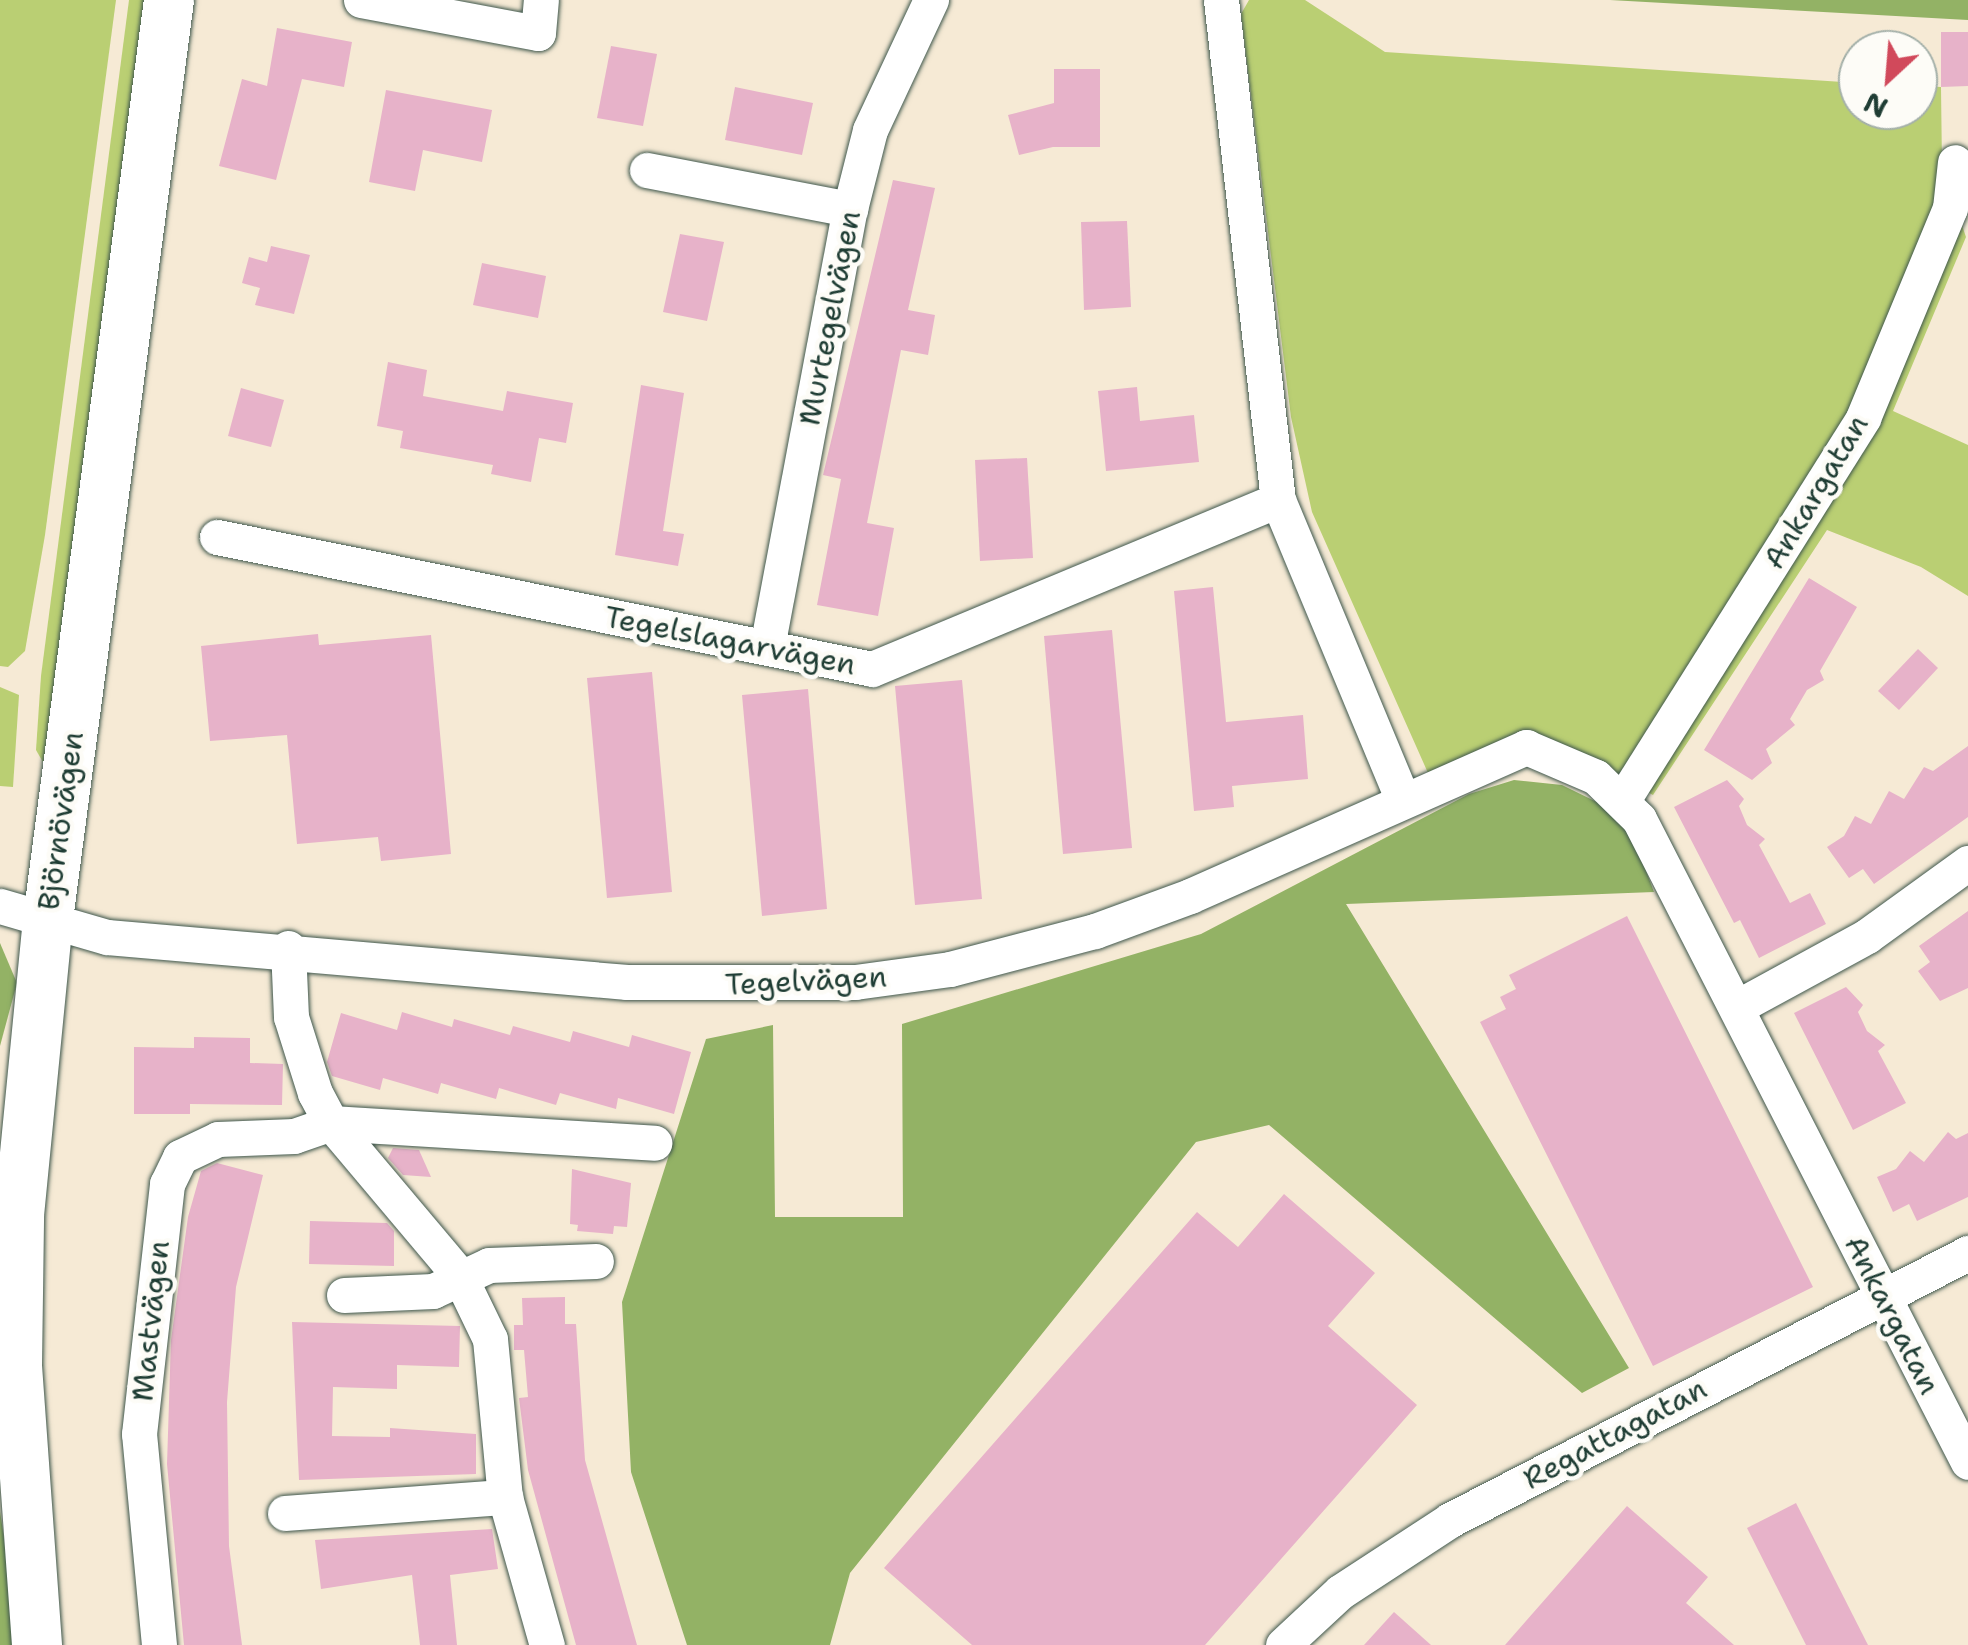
<!DOCTYPE html>
<html>
<head>
<meta charset="utf-8">
<style>
  body { margin:0 }
  #map { position:relative; width:1968px; height:1645px; overflow:hidden; background:#f6ead5; font-family:"Shantell Sans",sans-serif }
  div>[style] { position:absolute }
  .green>* { inset:0; background:#bacf73 }
  .forest>* { inset:0; background:#93b265 }
  .building>* { inset:0; background:#e7b2c9 }
  .roads { filter:drop-shadow(0 0 2px #3f574c) drop-shadow(0 0 2px #3f574c) }
  .minor>* { height:35px; margin:-17.5px; padding:0 17.5px; transform-origin:17.5px; border-radius:17.5px; background:#fff }
  .secondary>* { height:50px; margin:-25px; padding:0 25px; transform-origin:25px; border-radius:25px; background:#fff }
  span { translate:-50% -50%; white-space:nowrap; text-align:center; line-height:1.15; -webkit-text-stroke:9px #fdfcf7; paint-order:stroke }
  .street-label { font-size:30px; color:#1f3d34 }
  .north { position:absolute; left:1838px; top:30px; width:100px; height:100px; box-sizing:border-box; background:#fdfcf7; border:2px solid #a4b0a9; border-radius:50%; rotate:206deg; font-size:28px; font-weight:700; line-height:40px; text-align:center; color:#1f3d34 }
  .north::after { content:''; display:block; margin:auto; width:35px; height:45px; background:#d1495b; clip-path:polygon(50% 0,100% 100%,50% 72%,0 100%) }
</style>
</head>
<body>
<div id="map">
  <div class="green">
    <i style="clip-path:polygon(0 0,116px 0,45px 535px,25px 651px,8px 667px,0 666px)"></i>
    <i style="clip-path:polygon(129px 0,149px 0,44px 764px,36px 750px,41px 676px)"></i>
    <i style="clip-path:polygon(1249px 0,1305px 0,1385px 52px,1858px 83px,1858px 110px,1918px 110px,1918px 86px,1941px 87px,1942px 167px,1966px 237px,1893px 411px,1968px 445px,1968px 596px,1921px 567px,1827px 530px,1653px 795px,1575px 754px,1428px 773px,1312px 512px,1291px 417px,1241px 14px)"></i>
    <i style="clip-path:polygon(0 687px,19px 695px,13px 787px,0 786px)"></i>
  </div>
  <div class="forest">
    <i style="clip-path:polygon(1610px 0,1968px 0,1968px 20px)"></i>
    <i style="clip-path:polygon(1514px 780px,1562px 785px,1609px 808px,1634px 839px,1654px 892px,1346px 904px,1629px 1368px,1582px 1393px,1269px 1125px,1196px 1142px,850px 1573px,830px 1645px,687px 1645px,631px 1472px,622px 1302px,706px 1039px,773px 1025px,775px 1217px,903px 1217px,902px 1024px,1201px 934px,1469px 794px)"></i>
    <i style="clip-path:polygon(0 943px,17px 983px,0 1046px)"></i>
    <i style="clip-path:polygon(0 1511px,4px 1538px,13px 1645px,0 1645px)"></i>
  </div>
  <div class="building">
    <i style="clip-path:polygon(277px 28px,352px 42px,344px 87px,302px 79px,276px 180px,219px 166px,242px 79px,267px 86px)"></i>
    <i style="clip-path:polygon(1941px 32px,1968px 32px,1968px 86px,1941px 87px)"></i>
    <i style="clip-path:polygon(611px 46px,657px 54px,643px 126px,597px 118px)"></i>
    <i style="clip-path:polygon(1054px 69px,1100px 69px,1100px 147px,1053px 147px,1019px 155px,1008px 115px,1054px 103px)"></i>
    <i style="clip-path:polygon(735px 87px,813px 103px,802px 155px,725px 140px)"></i>
    <i style="clip-path:polygon(386px 90px,492px 110px,482px 162px,423px 150px,415px 191px,369px 182px)"></i>
    <i style="clip-path:polygon(893px 180px,935px 188px,908px 310px,935px 315px,928px 355px,901px 350px,867px 523px,894px 528px,878px 616px,817px 605px,841px 479px,823px 475px)"></i>
    <i style="clip-path:polygon(1127px 221px,1131px 307px,1084px 310px,1081px 222px)"></i>
    <i style="clip-path:polygon(680px 234px,724px 242px,707px 321px,663px 312px)"></i>
    <i style="clip-path:polygon(271px 246px,310px 255px,294px 314px,255px 305px,260px 288px,242px 283px,249px 257px,267px 262px)"></i>
    <i style="clip-path:polygon(482px 263px,546px 276px,538px 318px,473px 305px)"></i>
    <i style="clip-path:polygon(388px 362px,427px 370px,423px 396px,503px 411px,507px 391px,573px 403px,566px 443px,539px 438px,531px 482px,491px 474px,493px 465px,400px 448px,403px 431px,377px 426px)"></i>
    <i style="clip-path:polygon(641px 385px,684px 393px,663px 531px,684px 534px,678px 566px,615px 555px)"></i>
    <i style="clip-path:polygon(1137px 387px,1140px 421px,1194px 415px,1199px 462px,1106px 471px,1098px 391px)"></i>
    <i style="clip-path:polygon(241px 388px,284px 400px,271px 447px,228px 436px)"></i>
    <i style="clip-path:polygon(1027px 458px,1033px 558px,980px 561px,975px 460px)"></i>
    <i style="clip-path:polygon(1809px 578px,1857px 607px,1820px 671px,1824px 680px,1807px 690px,1790px 719px,1795px 725px,1766px 749px,1772px 763px,1752px 780px,1704px 750px)"></i>
    <i style="clip-path:polygon(1213px 587px,1226px 722px,1303px 715px,1308px 779px,1232px 786px,1234px 807px,1194px 811px,1174px 591px)"></i>
    <i style="clip-path:polygon(1112px 630px,1132px 848px,1063px 854px,1044px 636px)"></i>
    <i style="clip-path:polygon(318px 634px,319px 645px,431px 635px,451px 854px,381px 861px,378px 837px,297px 844px,287px 735px,210px 741px,201px 646px)"></i>
    <i style="clip-path:polygon(1918px 649px,1938px 668px,1899px 710px,1878px 691px)"></i>
    <i style="clip-path:polygon(652px 672px,672px 892px,607px 898px,587px 678px)"></i>
    <i style="clip-path:polygon(962px 680px,982px 899px,915px 905px,895px 686px)"></i>
    <i style="clip-path:polygon(808px 689px,827px 909px,762px 916px,742px 695px)"></i>
    <i style="clip-path:polygon(1968px 746px,1968px 817px,1874px 884px,1863px 869px,1849px 878px,1827px 847px,1844px 836px,1855px 816px,1871px 824px,1889px 791px,1904px 799px,1924px 767px,1933px 771px)"></i>
    <i style="clip-path:polygon(1727px 780px,1744px 799px,1739px 806px,1747px 825px,1765px 839px,1759px 845px,1790px 903px,1810px 893px,1826px 924px,1759px 958px,1740px 920px,1734px 923px,1674px 807px)"></i>
    <i style="clip-path:polygon(1968px 911px,1968px 988px,1940px 1001px,1918px 971px,1930px 962px,1919px 946px)"></i>
    <i style="clip-path:polygon(1627px 916px,1813px 1287px,1653px 1366px,1480px 1022px,1506px 1009px,1500px 997px,1516px 989px,1509px 975px)"></i>
    <i style="clip-path:polygon(1846px 987px,1863px 1005px,1858px 1012px,1867px 1031px,1885px 1045px,1878px 1051px,1906px 1103px,1853px 1130px,1794px 1013px)"></i>
    <i style="clip-path:polygon(402px 1012px,452px 1027px,454px 1019px,510px 1035px,513px 1026px,570px 1042px,573px 1031px,629px 1047px,632px 1035px,691px 1052px,674px 1114px,618px 1098px,616px 1109px,560px 1093px,556px 1105px,499px 1088px,496px 1099px,441px 1083px,438px 1094px,383px 1078px,380px 1090px,332px 1076px,327px 1062px,341px 1013px,397px 1030px)"></i>
    <i style="clip-path:polygon(194px 1037px,250px 1038px,250px 1063px,283px 1064px,282px 1105px,190px 1104px,190px 1114px,134px 1114px,134px 1047px,194px 1048px)"></i>
    <i style="clip-path:polygon(1948px 1132px,1956px 1139px,1968px 1133px,1968px 1197px,1917px 1221px,1909px 1204px,1893px 1212px,1877px 1177px,1896px 1169px,1910px 1151px,1924px 1162px)"></i>
    <i style="clip-path:polygon(393px 1148px,419px 1150px,431px 1177px,403px 1175px,388px 1158px)"></i>
    <i style="clip-path:polygon(217px 1163px,263px 1175px,236px 1287px,227px 1402px,229px 1546px,242px 1645px,184px 1645px,167px 1464px,171px 1340px,188px 1217px,201px 1171px)"></i>
    <i style="clip-path:polygon(572px 1169px,631px 1183px,627px 1227px,614px 1226px,613px 1234px,577px 1231px,578px 1225px,570px 1224px)"></i>
    <i style="clip-path:polygon(1284px 1194px,1375px 1273px,1328px 1326px,1417px 1405px,1205px 1645px,972px 1645px,884px 1568px,1197px 1212px,1238px 1247px)"></i>
    <i style="clip-path:polygon(310px 1221px,387px 1223px,394px 1231px,394px 1266px,309px 1264px)"></i>
    <i style="clip-path:polygon(565px 1297px,565px 1324px,576px 1324px,585px 1460px,637px 1645px,576px 1645px,528px 1470px,519px 1398px,528px 1397px,524px 1350px,514px 1350px,514px 1325px,523px 1325px,522px 1298px)"></i>
    <i style="clip-path:polygon(292px 1322px,460px 1326px,459px 1367px,397px 1365px,397px 1389px,333px 1387px,332px 1436px,390px 1437px,390px 1428px,476px 1434px,476px 1474px,299px 1480px)"></i>
    <i style="clip-path:polygon(1796px 1503px,1868px 1645px,1806px 1645px,1747px 1528px)"></i>
    <i style="clip-path:polygon(1627px 1506px,1708px 1577px,1686px 1603px,1734px 1645px,1505px 1645px)"></i>
    <i style="clip-path:polygon(492px 1529px,498px 1569px,450px 1575px,457px 1645px,420px 1645px,412px 1575px,321px 1589px,315px 1540px)"></i>
    <i style="clip-path:polygon(1394px 1612px,1431px 1645px,1364px 1645px)"></i>
  </div>
  <div class="roads">
    <div class="minor">
      <i style="left:361px;top:0;width:180px;rotate:10.6deg"></i>
      <i style="left:538px;top:33px;width:33px;rotate:-85deg"></i>
      <i style="left:1221px;top:0;width:503px;rotate:83.5deg"></i>
      <i style="left:1278px;top:500px;width:323px;rotate:67.4deg"></i>
      <i style="left:647px;top:170px;width:207px;rotate:10.9deg"></i>
      <i style="left:217px;top:537px;width:668px;rotate:11.39deg"></i>
      <i style="left:872px;top:669px;width:440px;rotate:-22.6deg"></i>
      <i style="left:767px;top:647px;width:446px;rotate:-79.3deg"></i>
      <i style="left:850px;top:209px;width:81px;rotate:-75.8deg"></i>
      <i style="left:870px;top:130px;width:144px;rotate:-64.9deg"></i>
      <i style="left:1624px;top:798px;width:449px;rotate:-57.8deg"></i>
      <i style="left:1863px;top:418px;width:227px;rotate:-67.5deg"></i>
      <i style="left:1950px;top:208px;width:46px;rotate:-83.8deg"></i>
      <i style="left:0;top:906px;width:111px;rotate:16.2deg"></i>
      <i style="left:107px;top:937px;width:522px;rotate:4.95deg"></i>
      <i style="left:627px;top:982px;width:228px"></i>
      <i style="left:855px;top:982px;width:96px;rotate:-7.8deg"></i>
      <i style="left:950px;top:969px;width:150px;rotate:-14.7deg"></i>
      <i style="left:1095px;top:931px;width:101px;rotate:-20.2deg"></i>
      <i style="left:1190px;top:896px;width:368px;rotate:-23.9deg"></i>
      <i style="left:1526px;top:747px;width:76px;rotate:23.2deg"></i>
      <i style="left:1596px;top:777px;width:60px;rotate:44.3deg"></i>
      <i style="left:1639px;top:819px;width:722px;rotate:62.9deg"></i>
      <i style="left:288px;top:948px;width:69px;rotate:87.5deg"></i>
      <i style="left:291px;top:1017px;width:80px;rotate:72.5deg"></i>
      <i style="left:315px;top:1093px;width:34px;rotate:62deg"></i>
      <i style="left:331px;top:1123px;width:199px;rotate:49.9deg"></i>
      <i style="left:459px;top:1275px;width:71px;rotate:64.2deg"></i>
      <i style="left:490px;top:1339px;width:159px;rotate:84.6deg"></i>
      <i style="left:505px;top:1497px;width:154px;rotate:74.2deg"></i>
      <i style="left:1737px;top:1007px;width:148px;rotate:-28.6deg"></i>
      <i style="left:1867px;top:936px;width:125px;rotate:-35.9deg"></i>
      <i style="left:344px;top:1295px;width:89px;rotate:-2.6deg"></i>
      <i style="left:433px;top:1291px;width:62px;rotate:-24.9deg"></i>
      <i style="left:489px;top:1265px;width:107px;rotate:-2.1deg"></i>
      <i style="left:285px;top:1513px;width:221px;rotate:-4.2deg"></i>
      <i style="left:159px;top:1645px;width:212px;rotate:-95.4deg"></i>
      <i style="left:139px;top:1434px;width:252px;rotate:-83.6deg"></i>
      <i style="left:167px;top:1184px;width:30px;rotate:-64deg"></i>
      <i style="left:180px;top:1157px;width:42px;rotate:-25.3deg"></i>
      <i style="left:218px;top:1139px;width:76px;rotate:-2.3deg"></i>
      <i style="left:294px;top:1136px;width:39px;rotate:-19deg"></i>
      <i style="left:331px;top:1123px;width:324px;rotate:3.5deg"></i>
      <i style="left:1283px;top:1645px;width:78px;rotate:-42.9deg"></i>
      <i style="left:1340px;top:1592px;width:131px;rotate:-33.2deg"></i>
      <i style="left:1450px;top:1520px;width:583px;rotate:-27.27deg"></i>
    </div>
    <div class="secondary">
      <i style="left:37px;top:1645px;width:281px;rotate:-94.1deg"></i>
      <i style="left:17px;top:1365px;width:150px;rotate:-89.2deg"></i>
      <i style="left:19px;top:1215px;width:297px;rotate:-84.4deg"></i>
      <i style="left:48px;top:919px;width:927px;rotate:-82.5deg"></i>
    </div>
  </div>
  <div class="street-label">
    <span style="left:830px;top:318px;rotate:-79deg">Murtegelvägen</span>
    <span style="left:1816px;top:492px;rotate:-59deg">Ankargatan</span>
    <span style="left:730px;top:641px;rotate:11deg">Tegelslagarvägen</span>
    <span style="left:61px;top:821px;rotate:-82deg">Björnövägen</span>
    <span style="left:806px;top:981px;rotate:-3deg">Tegelvägen</span>
    <span style="left:1892px;top:1315px;rotate:63deg">Ankargatan</span>
    <span style="left:151px;top:1321px;rotate:-84deg">Mastvägen</span>
    <span style="left:1615px;top:1434px;rotate:-28deg">Regattagatan</span>
  </div>
  <div class="north">N</div>
</div>
</body>
</html>
